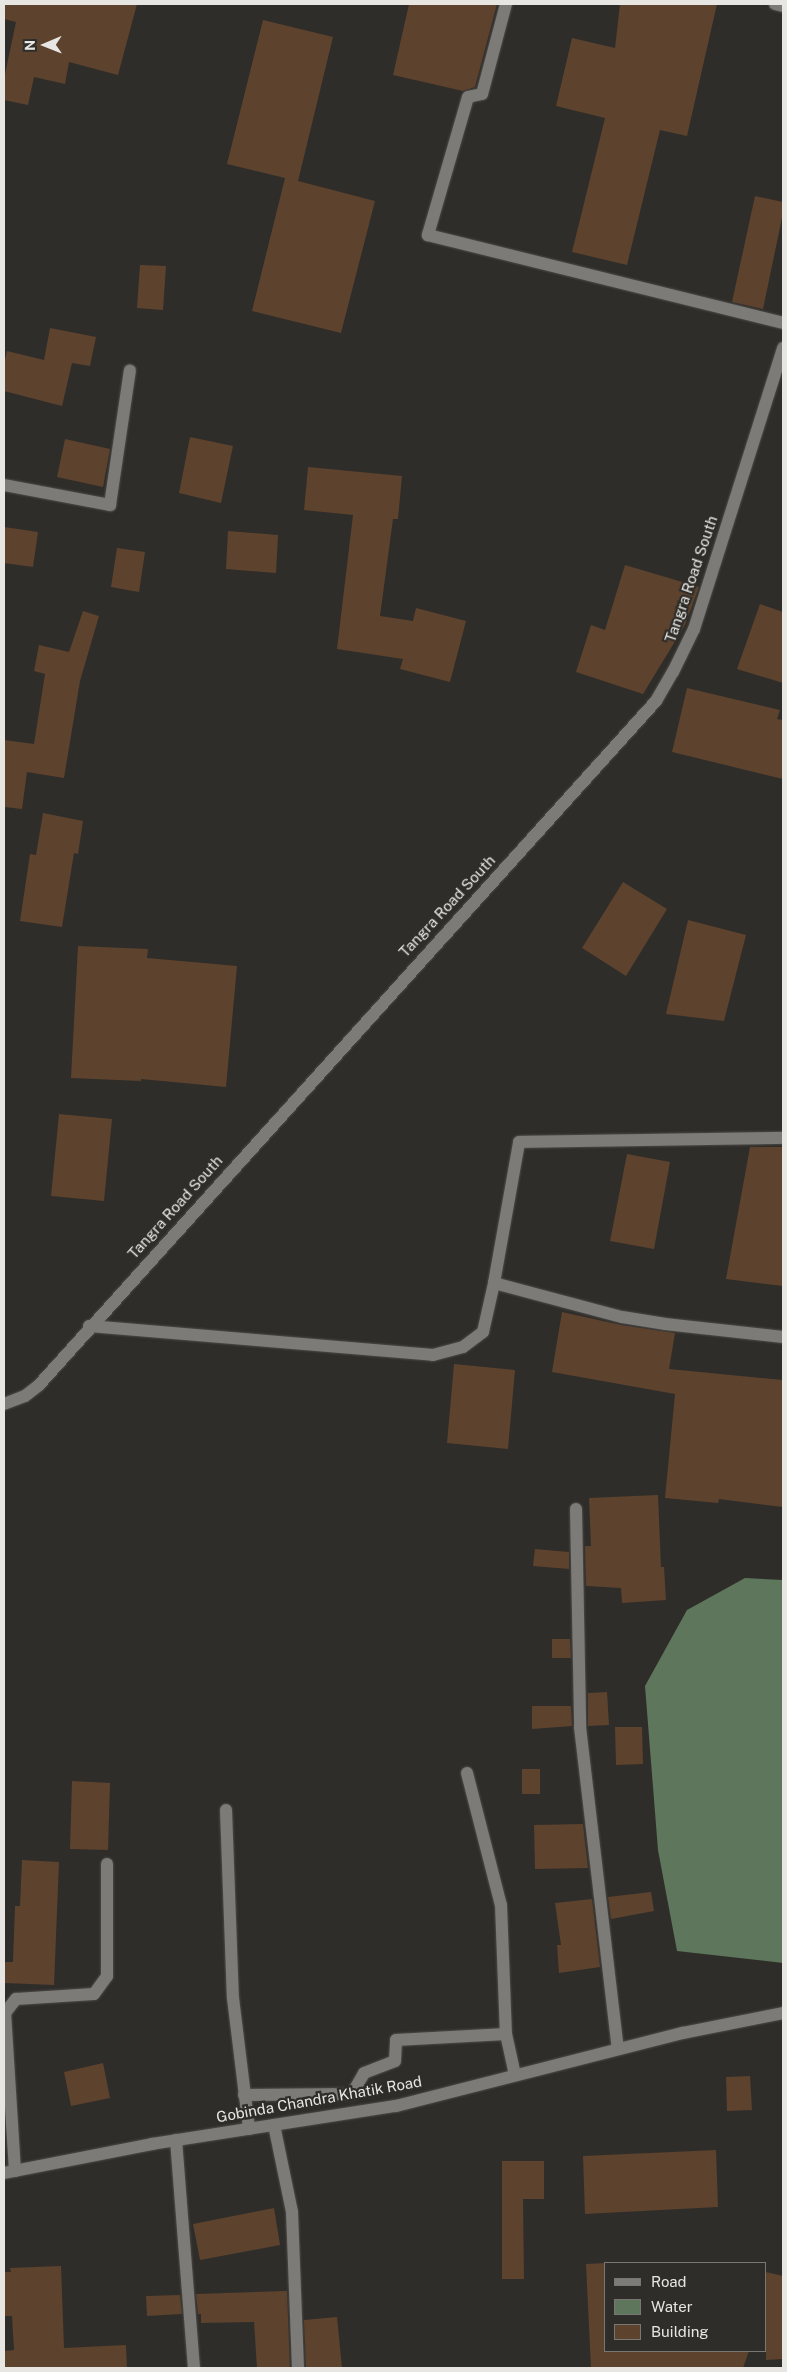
<!DOCTYPE html>
<html>
<head>
<meta charset="utf-8">
<style>
  body { margin:0 }
  #map { position:relative; width:787px; height:2372px; overflow:hidden; background:#2f2d29; font-family:"Public Sans",sans-serif }
  div>[style] { position:absolute }
  .water>* { inset:0; background:#5e765c }
  .building>* { inset:0; background:#5d422e }
  .roads { filter:drop-shadow(0 0 1px #4d4b48) drop-shadow(0 0 1px #4d4b48) }
  .minor>* { height:12px; margin:-6px; padding:0 6px; transform-origin:6px; border-radius:6px; background:#7d7b77 }
  .secondary>* { height:12px; margin:-6px; padding:0 6px; transform-origin:6px; border-radius:6px; background:#7d7b77 }
  span { translate:-50% -50%; white-space:nowrap; text-align:center; line-height:1.15; -webkit-text-stroke:4.5px #2f2d29; paint-order:stroke }
  .street-label { font-size:15px; color:#e7e6e3 }
  .frame { position:absolute; inset:0; border:5px solid #e7e6e3; pointer-events:none }
  .legend { position:absolute; left:604px; top:2262px; width:162px; height:90px; box-sizing:border-box; background:#2f2d29; border:1px solid #797773; margin:0; padding:6px 9px; list-style:none; font-size:15px; color:#e7e6e3 }
  .legend li { display:flex; align-items:center; gap:10px; height:25px }
  .legend b { width:25px; border:1px solid #797773 }
  .north { position:absolute; left:20px; top:20px; width:50px; height:50px; -webkit-text-stroke:4px #2f2d29; paint-order:stroke; rotate:269deg; font-size:14px; font-weight:700; line-height:20px; text-align:center; color:#e7e6e3 }
  .north::after { content:''; display:block; margin:auto; width:18px; height:22px; background:#e7e6e3; clip-path:polygon(50% 0,100% 100%,50% 72%,0 100%) }
</style>
</head>
<body>
<div id="map">
  <div class="water">
    <i style="clip-path:polygon(745px 1578px,783px 1580px,783px 1963px,677px 1951px,658px 1850px,645px 1686px,687px 1610px)"></i>
  </div>
  <div class="building">
    <i style="clip-path:polygon(4px 4px,137px 4px,118px 75px,69px 62px,65px 84px,34px 77px,28px 105px,4px 100px,4px 79px,16px 22px,4px 19px)"></i>
    <i style="clip-path:polygon(409px 4px,497px 4px,475px 87px,463px 91px,393px 75px)"></i>
    <i style="clip-path:polygon(620px 4px,717px 4px,687px 136px,660px 130px,627px 265px,572px 252px,605px 118px,556px 106px,572px 38px,615px 48px)"></i>
    <i style="clip-path:polygon(263px 20px,333px 37px,298px 181px,375px 201px,341px 333px,252px 311px,285px 178px,227px 164px)"></i>
    <i style="clip-path:polygon(755px 196px,783px 202px,783px 213px,763px 309px,732px 302px)"></i>
    <i style="clip-path:polygon(140px 265px,166px 266px,163px 310px,137px 308px)"></i>
    <i style="clip-path:polygon(50px 328px,96px 337px,90px 366px,72px 363px,62px 406px,4px 391px,4px 364px,7px 351px,44px 360px)"></i>
    <i style="clip-path:polygon(190px 437px,233px 446px,221px 503px,179px 493px)"></i>
    <i style="clip-path:polygon(65px 439px,110px 449px,103px 487px,57px 477px)"></i>
    <i style="clip-path:polygon(308px 467px,402px 476px,398px 519px,393px 519px,380px 616px,413px 621px,416px 608px,466px 621px,450px 682px,400px 669px,403px 659px,337px 649px,353px 515px,304px 510px)"></i>
    <i style="clip-path:polygon(4px 527px,38px 532px,33px 567px,4px 563px)"></i>
    <i style="clip-path:polygon(228px 531px,278px 535px,276px 573px,226px 569px)"></i>
    <i style="clip-path:polygon(117px 548px,145px 552px,139px 592px,111px 587px)"></i>
    <i style="clip-path:polygon(625px 565px,699px 587px,685px 625px,643px 694px,576px 672px,591px 625px,605px 630px)"></i>
    <i style="clip-path:polygon(760px 604px,783px 612px,783px 683px,737px 669px)"></i>
    <i style="clip-path:polygon(83px 611px,99px 616px,80px 681px,64px 778px,27px 772px,22px 809px,4px 807px,4px 740px,34px 744px,45px 674px,34px 671px,39px 645px,69px 652px)"></i>
    <i style="clip-path:polygon(687px 688px,780px 710px,777px 719px,783px 720px,783px 779px,672px 752px)"></i>
    <i style="clip-path:polygon(43px 813px,83px 821px,78px 854px,74px 853px,62px 927px,20px 921px,30px 854px,36px 855px)"></i>
    <i style="clip-path:polygon(623px 882px,667px 909px,626px 976px,582px 948px)"></i>
    <i style="clip-path:polygon(688px 920px,746px 935px,724px 1021px,666px 1014px)"></i>
    <i style="clip-path:polygon(78px 946px,148px 949px,147px 958px,237px 966px,226px 1087px,141px 1079px,141px 1081px,71px 1078px)"></i>
    <i style="clip-path:polygon(59px 1114px,112px 1119px,104px 1201px,51px 1196px)"></i>
    <i style="clip-path:polygon(750px 1147px,783px 1147px,783px 1286px,726px 1279px)"></i>
    <i style="clip-path:polygon(627px 1154px,670px 1162px,654px 1249px,610px 1241px)"></i>
    <i style="clip-path:polygon(562px 1312px,621px 1325px,675px 1333px,669px 1369px,783px 1380px,783px 1507px,719px 1499px,718px 1503px,665px 1498px,675px 1394px,552px 1372px)"></i>
    <i style="clip-path:polygon(454px 1364px,515px 1370px,508px 1449px,447px 1443px)"></i>
    <i style="clip-path:polygon(658px 1495px,661px 1567px,664px 1567px,666px 1600px,622px 1603px,621px 1588px,586px 1586px,585px 1546px,591px 1546px,589px 1498px)"></i>
    <i style="clip-path:polygon(535px 1549px,569px 1552px,569px 1569px,533px 1566px)"></i>
    <i style="clip-path:polygon(552px 1639px,570px 1639px,571px 1658px,552px 1658px)"></i>
    <i style="clip-path:polygon(607px 1692px,609px 1725px,588px 1726px,588px 1693px)"></i>
    <i style="clip-path:polygon(532px 1706px,571px 1706px,572px 1726px,532px 1729px)"></i>
    <i style="clip-path:polygon(615px 1727px,642px 1727px,643px 1764px,616px 1765px)"></i>
    <i style="clip-path:polygon(522px 1769px,540px 1769px,540px 1794px,522px 1794px)"></i>
    <i style="clip-path:polygon(72px 1781px,110px 1783px,108px 1850px,70px 1849px)"></i>
    <i style="clip-path:polygon(583px 1824px,588px 1868px,535px 1869px,534px 1825px)"></i>
    <i style="clip-path:polygon(22px 1860px,59px 1862px,54px 1985px,4px 1983px,4px 1962px,13px 1962px,15px 1906px,20px 1906px)"></i>
    <i style="clip-path:polygon(651px 1892px,654px 1911px,611px 1919px,608px 1897px)"></i>
    <i style="clip-path:polygon(592px 1899px,600px 1967px,559px 1973px,557px 1945px,561px 1945px,555px 1903px)"></i>
    <i style="clip-path:polygon(103px 2063px,110px 2098px,71px 2106px,64px 2072px)"></i>
    <i style="clip-path:polygon(750px 2076px,752px 2110px,727px 2111px,726px 2077px)"></i>
    <i style="clip-path:polygon(716px 2150px,718px 2207px,585px 2214px,583px 2156px)"></i>
    <i style="clip-path:polygon(502px 2161px,544px 2161px,544px 2199px,523px 2199px,524px 2279px,502px 2279px)"></i>
    <i style="clip-path:polygon(274px 2208px,280px 2245px,200px 2260px,193px 2224px)"></i>
    <i style="clip-path:polygon(606px 2263px,606px 2351px,749px 2351px,743px 2368px,591px 2368px,586px 2264px)"></i>
    <i style="clip-path:polygon(61px 2266px,64px 2348px,126px 2345px,127px 2368px,4px 2368px,4px 2351px,14px 2350px,12px 2316px,4px 2316px,4px 2272px,11px 2272px,10px 2268px)"></i>
    <i style="clip-path:polygon(766px 2272px,783px 2276px,783px 2359px,766px 2360px)"></i>
    <i style="clip-path:polygon(287px 2291px,290px 2368px,257px 2368px,254px 2322px,201px 2323px,201px 2314px,198px 2314px,196px 2294px)"></i>
    <i style="clip-path:polygon(180px 2295px,182px 2314px,147px 2316px,146px 2296px)"></i>
    <i style="clip-path:polygon(337px 2317px,342px 2368px,306px 2368px,304px 2320px)"></i>
  </div>
  <div class="roads">
    <div class="minor">
      <i style="left:506px;top:4px;width:93px;rotate:104.9deg"></i>
      <i style="left:482px;top:94px;width:14px;rotate:168deg"></i>
      <i style="left:468px;top:97px;width:144px;rotate:106.2deg"></i>
      <i style="left:428px;top:235px;width:366px;rotate:13.9deg"></i>
      <i style="left:775px;top:4px;width:8px;rotate:14deg"></i>
      <i style="left:4px;top:485px;width:108px;rotate:10.7deg"></i>
      <i style="left:110px;top:505px;width:136px;rotate:-81.6deg"></i>
      <i style="left:494px;top:1283px;width:132px;rotate:14.9deg"></i>
      <i style="left:622px;top:1317px;width:44px;rotate:9.2deg"></i>
      <i style="left:665px;top:1324px;width:119px;rotate:6.3deg"></i>
      <i style="left:89px;top:1326px;width:345px;rotate:4.8deg"></i>
      <i style="left:433px;top:1355px;width:31px;rotate:-15deg"></i>
      <i style="left:463px;top:1347px;width:25px;rotate:-37deg"></i>
      <i style="left:483px;top:1332px;width:50px;rotate:-77.3deg"></i>
      <i style="left:494px;top:1283px;width:143px;rotate:-79.9deg"></i>
      <i style="left:519px;top:1142px;width:264px;rotate:-0.9deg"></i>
      <i style="left:4px;top:1404px;width:22px;rotate:-21deg"></i>
      <i style="left:25px;top:1396px;width:18px;rotate:-38deg"></i>
      <i style="left:39px;top:1385px;width:921px;rotate:-47.95deg"></i>
      <i style="left:656px;top:701px;width:34px;rotate:-60deg"></i>
      <i style="left:673px;top:672px;width:48px;rotate:-64deg"></i>
      <i style="left:694px;top:629px;width:295px;rotate:-72.4deg"></i>
      <i style="left:576px;top:1509px;width:218px;rotate:88.9deg"></i>
      <i style="left:580px;top:1727px;width:324px;rotate:83.3deg"></i>
      <i style="left:467px;top:1773px;width:136px;rotate:75.6deg"></i>
      <i style="left:501px;top:1905px;width:129px;rotate:87.8deg"></i>
      <i style="left:506px;top:2034px;width:42px;rotate:77.6deg"></i>
      <i style="left:226px;top:1810px;width:188px;rotate:87.9deg"></i>
      <i style="left:233px;top:1998px;width:132px;rotate:83deg"></i>
      <i style="left:244px;top:2095px;width:108px;rotate:-0.5deg"></i>
      <i style="left:352px;top:2094px;width:24px;rotate:-60deg"></i>
      <i style="left:364px;top:2073px;width:33px;rotate:-21deg"></i>
      <i style="left:395px;top:2061px;width:21px;rotate:-87deg"></i>
      <i style="left:396px;top:2040px;width:110px;rotate:-3.1deg"></i>
      <i style="left:274px;top:2125px;width:89px;rotate:78.3deg"></i>
      <i style="left:292px;top:2212px;width:156px;rotate:87.8deg"></i>
      <i style="left:176px;top:2140px;width:229px;rotate:85.5deg"></i>
      <i style="left:15px;top:2171px;width:158px;rotate:-93.6deg"></i>
      <i style="left:5px;top:2013px;width:18px;rotate:-52deg"></i>
      <i style="left:16px;top:1999px;width:78px;rotate:-3.7deg"></i>
      <i style="left:94px;top:1994px;width:22px;rotate:-54deg"></i>
      <i style="left:107px;top:1976px;width:112px;rotate:-90deg"></i>
    </div>
    <div class="secondary">
      <i style="left:4px;top:2173px;width:151px;rotate:-11.1deg"></i>
      <i style="left:152px;top:2144px;width:247px;rotate:-8.9deg"></i>
      <i style="left:396px;top:2106px;width:296px;rotate:-14.3deg"></i>
      <i style="left:683px;top:2033px;width:102px;rotate:-11.3deg"></i>
    </div>
  </div>
  <div class="street-label">
    <span style="left:691px;top:579px;rotate:-71deg">Tangra Road South</span>
    <span style="left:447px;top:906px;rotate:-47deg">Tangra Road South</span>
    <span style="left:175px;top:1207px;rotate:-48deg">Tangra Road South</span>
    <span style="left:319px;top:2099px;rotate:-10deg">Gobinda Chandra Khatik Road</span>
  </div>
  <div class="frame"></div>
  <ul class="legend">
  <li><b style="height:6px;background:#7d7b77"></b>Road</li>
  <li><b style="height:14px;background:#5e765c"></b>Water</li>
  <li><b style="height:14px;background:#5d422e"></b>Building</li>
  </ul>
  <div class="north">N</div>
</div>
</body>
</html>
